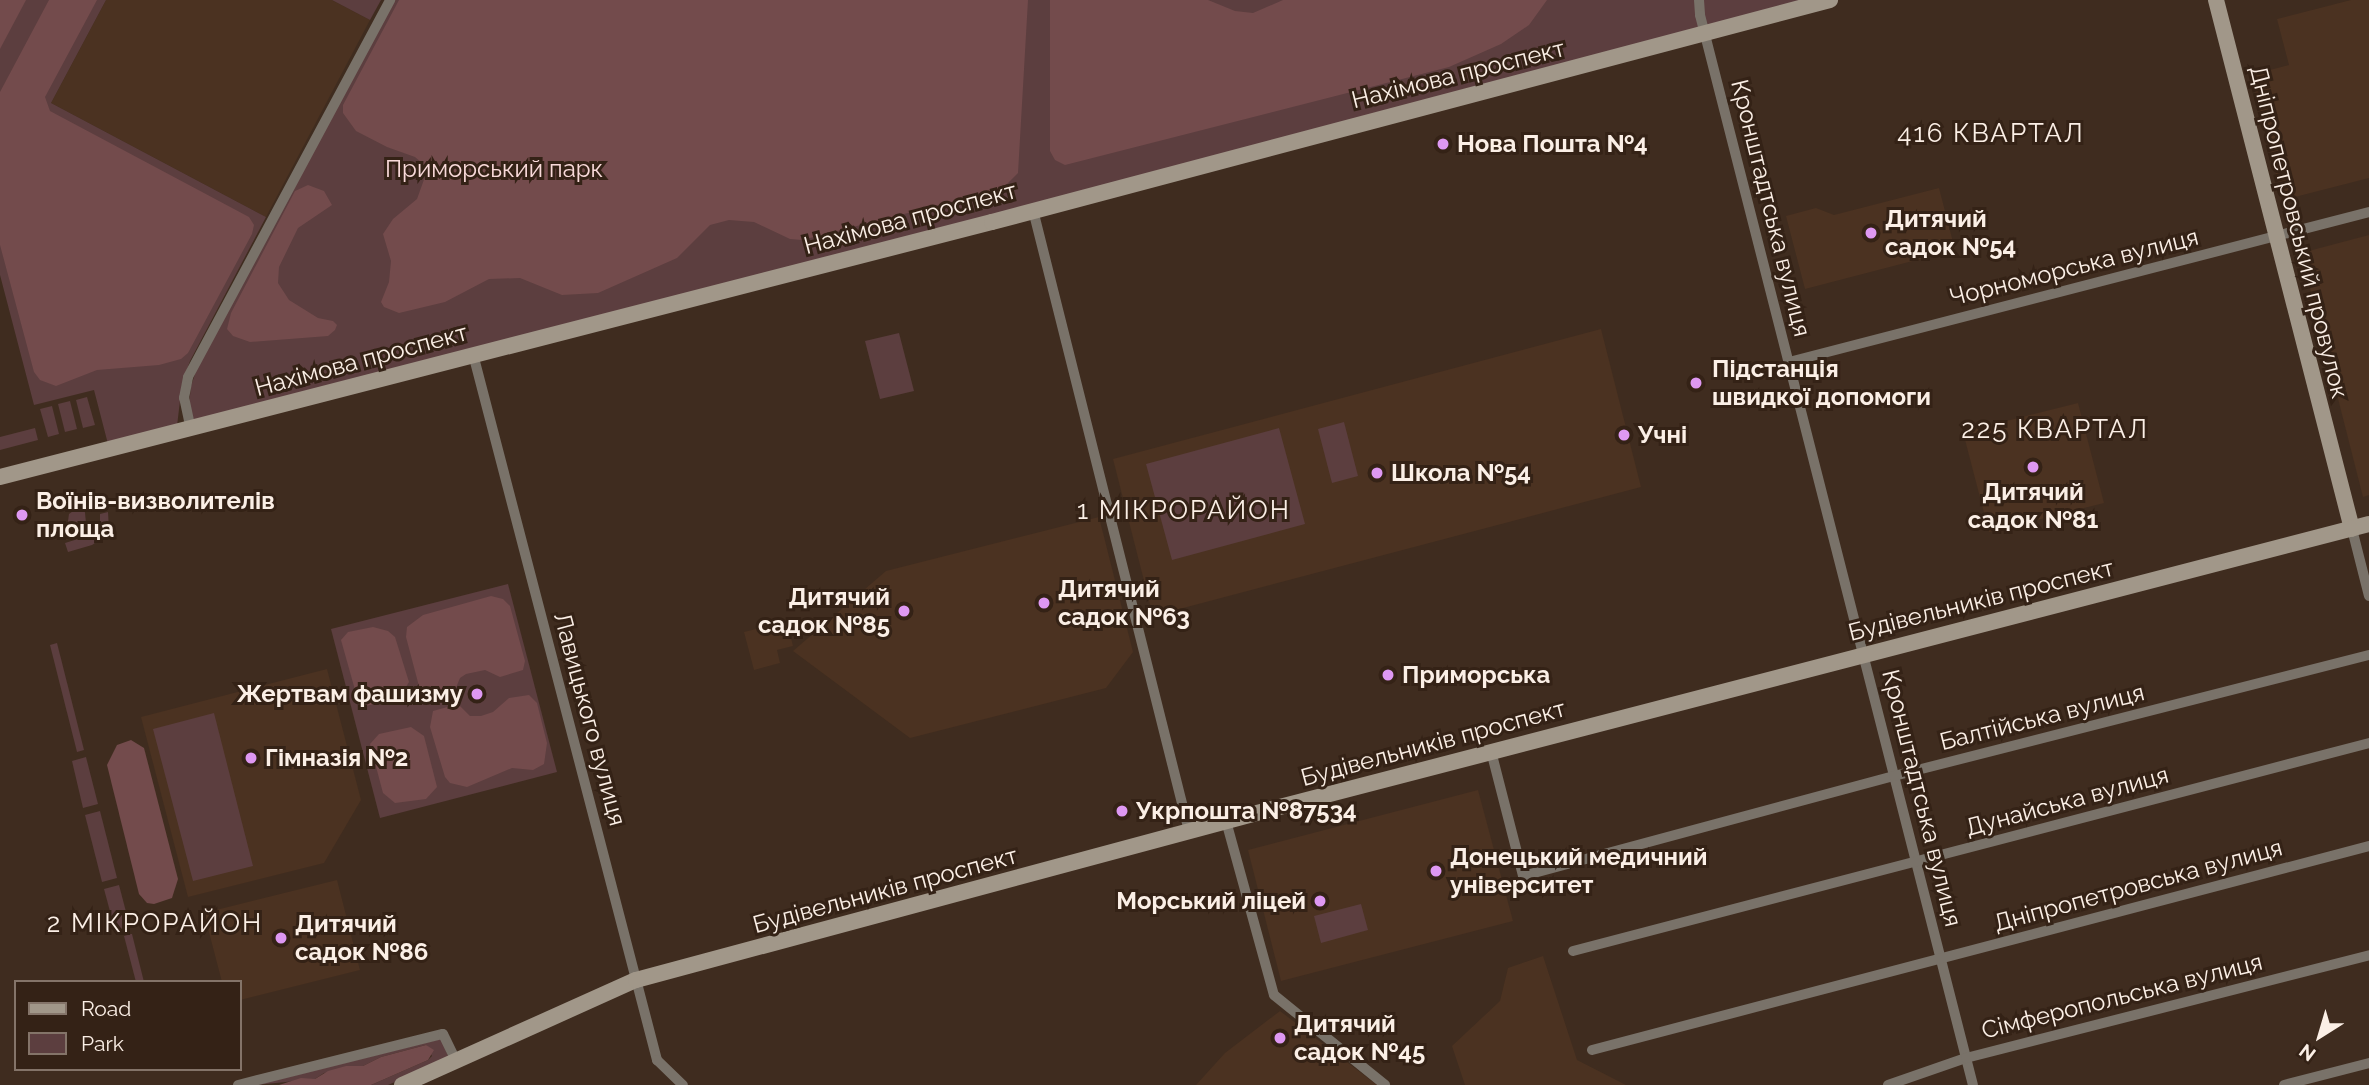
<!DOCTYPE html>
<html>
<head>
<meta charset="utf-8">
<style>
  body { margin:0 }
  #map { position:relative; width:2369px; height:1085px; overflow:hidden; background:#3f2c1f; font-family:Raleway,sans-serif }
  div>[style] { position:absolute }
  .built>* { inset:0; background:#4b3221 }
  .green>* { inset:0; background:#5c3e3f }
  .forest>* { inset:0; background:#734b4c }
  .street>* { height:10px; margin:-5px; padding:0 5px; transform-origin:5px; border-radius:5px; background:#797269 }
  .secondary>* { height:16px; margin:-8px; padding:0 8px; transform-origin:8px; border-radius:8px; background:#a19789 }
  .dots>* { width:19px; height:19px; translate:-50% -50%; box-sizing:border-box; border:4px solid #342216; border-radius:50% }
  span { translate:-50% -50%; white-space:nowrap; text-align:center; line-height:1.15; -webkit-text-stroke:6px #342216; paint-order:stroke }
  .street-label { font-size:24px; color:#fbefe6 }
  .poi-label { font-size:24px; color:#fbefe6; font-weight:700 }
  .left { translate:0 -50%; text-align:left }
  .right { translate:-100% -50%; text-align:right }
  .park-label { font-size:24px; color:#f9dada }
  .neighbourhood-label { font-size:26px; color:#fbefe6; letter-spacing:2px }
  .legend { position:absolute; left:14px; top:980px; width:228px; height:91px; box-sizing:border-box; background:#342216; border:2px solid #847469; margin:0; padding:9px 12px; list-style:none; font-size:21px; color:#fbefe6 }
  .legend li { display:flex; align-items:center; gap:14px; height:35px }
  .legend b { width:35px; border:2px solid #847469 }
  .north { position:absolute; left:2285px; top:1001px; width:70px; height:70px; -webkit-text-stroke:5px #342216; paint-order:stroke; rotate:217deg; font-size:19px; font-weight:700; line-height:28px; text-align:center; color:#fbefe6 }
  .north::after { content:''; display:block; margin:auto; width:24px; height:32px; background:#fbefe6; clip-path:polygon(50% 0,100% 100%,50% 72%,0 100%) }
</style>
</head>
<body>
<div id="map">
  <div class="built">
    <i style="clip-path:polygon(106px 0,332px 0,370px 20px,266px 217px,51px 103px)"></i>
    <i style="clip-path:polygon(2351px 0,2369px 0,2369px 178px,2283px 200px,2251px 75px,2289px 65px,2277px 19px)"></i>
    <i style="clip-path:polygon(1939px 188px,1955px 250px,1805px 289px,1786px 216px,1816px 208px,1834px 215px)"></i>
    <i style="clip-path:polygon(2369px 235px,2369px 495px,2363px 497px,2301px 253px)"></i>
    <i style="clip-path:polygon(1601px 329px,1641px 487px,1153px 616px,1113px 459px)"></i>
    <i style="clip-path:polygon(2078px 403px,2104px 503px,1989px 532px,1963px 432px)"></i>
    <i style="clip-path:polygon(1099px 517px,1133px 652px,1106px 688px,910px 738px,793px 651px,886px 571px)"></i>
    <i style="clip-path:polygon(787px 621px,793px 646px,777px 650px,780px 663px,754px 670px,744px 632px)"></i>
    <i style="clip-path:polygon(327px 669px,361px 800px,324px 863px,188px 897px,141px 717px)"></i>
    <i style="clip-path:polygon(1478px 790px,1513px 921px,1281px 981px,1248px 850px)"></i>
    <i style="clip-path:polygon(337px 880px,360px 970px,240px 1000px,240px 982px,222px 982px,204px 913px)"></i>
    <i style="clip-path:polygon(1543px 956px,1577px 1060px,1626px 1085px,1465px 1085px,1452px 1046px,1500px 1001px,1508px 968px)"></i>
    <i style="clip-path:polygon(1280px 1011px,1377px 1085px,1196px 1085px,1225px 1053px)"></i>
  </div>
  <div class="green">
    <i style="clip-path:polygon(0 0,106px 0,51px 103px,266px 217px,190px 361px,182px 384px,177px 426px,108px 444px,94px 390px,34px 405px,0 275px)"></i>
    <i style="clip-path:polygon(332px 0,381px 0,370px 20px)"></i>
    <i style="clip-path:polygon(392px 0,1831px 0,187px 424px,191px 386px,198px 365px)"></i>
    <i style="clip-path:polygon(899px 333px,914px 391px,880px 399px,865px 341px)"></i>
    <i style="clip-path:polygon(87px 397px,95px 425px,83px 428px,76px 400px)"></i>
    <i style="clip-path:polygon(70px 401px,77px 429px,65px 432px,58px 404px)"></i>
    <i style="clip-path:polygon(52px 406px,59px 434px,48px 437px,40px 409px)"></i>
    <i style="clip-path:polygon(1344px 422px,1358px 476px,1332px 483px,1318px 429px)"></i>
    <i style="clip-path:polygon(35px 428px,38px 440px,0 450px,0 437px)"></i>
    <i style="clip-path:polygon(1279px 428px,1305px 524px,1172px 560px,1146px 464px)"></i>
    <i style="clip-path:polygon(84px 503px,86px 523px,67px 528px,69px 514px)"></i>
    <i style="clip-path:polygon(108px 512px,109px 529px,105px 536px,92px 545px,68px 552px,65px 543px,94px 534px,100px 526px,100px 514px)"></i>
    <i style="clip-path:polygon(508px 584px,557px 772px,380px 818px,331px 629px)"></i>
    <i style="clip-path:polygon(57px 643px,84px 750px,77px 752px,50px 645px)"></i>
    <i style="clip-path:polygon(214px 713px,253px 866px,193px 881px,153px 729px)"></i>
    <i style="clip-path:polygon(86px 757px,98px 804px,83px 808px,72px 761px)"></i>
    <i style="clip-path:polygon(100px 811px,117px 878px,102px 882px,85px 815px)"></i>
    <i style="clip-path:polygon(119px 885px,130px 927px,115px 930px,104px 889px)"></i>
    <i style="clip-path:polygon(1361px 904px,1368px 930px,1321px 943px,1314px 916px)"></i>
    <i style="clip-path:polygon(131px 934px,132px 934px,144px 982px,136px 982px,124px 936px)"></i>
    <i style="clip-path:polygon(441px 1039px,449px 1058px,388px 1085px,371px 1085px,428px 1060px,432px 1056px,426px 1045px,381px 1057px,363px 1066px,324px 1073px,315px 1079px,256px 1085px)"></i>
  </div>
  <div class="forest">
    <i style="clip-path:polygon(0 0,26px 0,0 49px)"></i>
    <i style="clip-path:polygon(49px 0,97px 0,45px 97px,50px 111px,249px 217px,254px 225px,252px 234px,188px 353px,181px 359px,159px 365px,97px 370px,56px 386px,40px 380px,34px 372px,0 245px,0 92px)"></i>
    <i style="clip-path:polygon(399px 0,1028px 0,1018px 173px,1002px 189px,802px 240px,790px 239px,754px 222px,729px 220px,710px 225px,677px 258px,598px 293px,562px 295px,520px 278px,489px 279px,445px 302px,399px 313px,384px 307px,381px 302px,389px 282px,391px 261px,383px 234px,393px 219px,417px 199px,426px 174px,423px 164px,415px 157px,387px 147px,356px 131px,343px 113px,343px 105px)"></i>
    <i style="clip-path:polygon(1050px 0,1208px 0,1235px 11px,1253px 13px,1283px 0,1547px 0,1529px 25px,1501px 44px,1449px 67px,1065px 165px,1055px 160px,1050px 151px)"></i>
    <i style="clip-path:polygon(308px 185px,324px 191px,332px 205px,298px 228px,279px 267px,278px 283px,289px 300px,318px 318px,333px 321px,337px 325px,335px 330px,328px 336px,250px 342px,233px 336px,227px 329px,231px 313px,295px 191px)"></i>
    <i style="clip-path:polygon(491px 596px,503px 599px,510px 606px,525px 661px,523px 670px,500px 677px,485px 670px,466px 674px,460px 678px,453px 695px,435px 700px,426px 698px,420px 690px,406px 637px,407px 627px,423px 615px)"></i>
    <i style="clip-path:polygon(373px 627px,388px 631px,395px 637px,409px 682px,400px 697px,366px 706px,357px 697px,341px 640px,348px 632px)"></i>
    <i style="clip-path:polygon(529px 695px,537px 703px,547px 743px,544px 764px,533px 770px,512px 768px,467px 787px,450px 783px,445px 777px,430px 727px,433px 711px,458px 704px,470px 716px,481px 716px,493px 712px,509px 698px)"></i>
    <i style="clip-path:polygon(411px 727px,424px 736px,437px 787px,426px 799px,395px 803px,383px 793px,370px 744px,379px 734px)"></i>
    <i style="clip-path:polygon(131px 740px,144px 748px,178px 879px,172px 898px,154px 904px,147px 903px,139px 894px,107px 765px,117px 745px)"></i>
    <i style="clip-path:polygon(426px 1045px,434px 1050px,428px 1060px,371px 1085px,279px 1085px,301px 1078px,315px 1079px,328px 1071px,346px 1066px,363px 1066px,381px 1057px)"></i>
  </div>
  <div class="street">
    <i style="left:1699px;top:0;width:15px;rotate:86deg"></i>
    <i style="left:1700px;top:15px;width:1104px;rotate:75.69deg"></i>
    <i style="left:1033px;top:210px;width:640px;rotate:75.9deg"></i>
    <i style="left:473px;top:354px;width:730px;rotate:75.39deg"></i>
    <i style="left:657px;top:1060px;width:36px;rotate:44deg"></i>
    <i style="left:1789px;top:362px;width:599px;rotate:-14.5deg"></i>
    <i style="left:191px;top:430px;width:33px;rotate:-102deg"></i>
    <i style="left:184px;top:398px;width:21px;rotate:-79deg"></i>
    <i style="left:188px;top:377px;width:428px;rotate:-61.8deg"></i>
    <i style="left:2352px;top:529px;width:69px;rotate:75.8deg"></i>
    <i style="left:1491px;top:751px;width:129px;rotate:75.6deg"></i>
    <i style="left:1523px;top:876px;width:384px;rotate:-15.1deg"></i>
    <i style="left:1894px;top:776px;width:490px;rotate:-14.3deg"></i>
    <i style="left:1226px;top:821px;width:180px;rotate:74.6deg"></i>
    <i style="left:1274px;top:995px;width:143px;rotate:39deg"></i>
    <i style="left:1573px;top:951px;width:823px;rotate:-14.64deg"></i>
    <i style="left:1592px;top:1050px;width:803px;rotate:-14.71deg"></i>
    <i style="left:238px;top:1085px;width:211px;rotate:-14deg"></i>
    <i style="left:443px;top:1034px;width:30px;rotate:64deg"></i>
    <i style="left:1888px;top:1085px;width:83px;rotate:-19.1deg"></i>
    <i style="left:1966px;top:1058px;width:416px;rotate:-14.3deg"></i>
    <i style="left:2284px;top:1085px;width:88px;rotate:-14.5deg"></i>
  </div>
  <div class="secondary">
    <i style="left:2216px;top:0;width:546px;rotate:75.58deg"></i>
    <i style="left:0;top:477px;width:1024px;rotate:-14.42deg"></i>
    <i style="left:992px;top:222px;width:867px;rotate:-14.84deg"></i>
    <i style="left:402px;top:1085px;width:256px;rotate:-24.2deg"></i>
    <i style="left:636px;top:980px;width:639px;rotate:-15.06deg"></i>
    <i style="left:1253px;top:814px;width:1153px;rotate:-14.57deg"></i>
  </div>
  <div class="dots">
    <i style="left:1443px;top:144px;background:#de98f2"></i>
    <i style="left:1871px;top:233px;background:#de98f2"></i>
    <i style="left:1696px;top:383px;background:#de98f2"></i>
    <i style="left:1624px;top:435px;background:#de98f2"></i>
    <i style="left:2033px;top:467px;background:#de98f2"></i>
    <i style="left:1377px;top:473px;background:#de98f2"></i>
    <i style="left:22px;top:515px;background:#de98f2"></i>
    <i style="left:1044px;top:603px;background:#de98f2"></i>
    <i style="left:904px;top:611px;background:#de98f2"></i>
    <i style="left:1388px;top:675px;background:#de98f2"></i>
    <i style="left:477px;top:694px;background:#de98f2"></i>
    <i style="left:251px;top:758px;background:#de98f2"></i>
    <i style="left:1122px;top:811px;background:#de98f2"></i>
    <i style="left:1436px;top:871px;background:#de98f2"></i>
    <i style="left:1320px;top:901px;background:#de98f2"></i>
    <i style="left:281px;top:938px;background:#de98f2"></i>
    <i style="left:1280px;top:1038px;background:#de98f2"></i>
  </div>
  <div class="street-label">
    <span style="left:1458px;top:74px;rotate:-14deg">Нахімова проспект</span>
    <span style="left:1771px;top:208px;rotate:76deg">Кронштадтська вулиця</span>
    <span style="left:910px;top:218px;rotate:-15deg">Нахімова проспект</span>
    <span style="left:2299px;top:232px;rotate:76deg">Дніпропетровський провулок</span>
    <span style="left:2074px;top:267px;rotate:-14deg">Чорноморська вулиця</span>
    <span style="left:361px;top:360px;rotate:-15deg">Нахімова проспект</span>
    <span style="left:1981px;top:600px;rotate:-14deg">Будівельників проспект</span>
    <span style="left:2042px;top:717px;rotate:-14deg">Балтійська вулиця</span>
    <span style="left:590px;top:719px;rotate:75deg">Лавицького вулиця</span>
    <span style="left:1433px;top:743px;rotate:-15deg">Будівельників проспект</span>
    <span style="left:1922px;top:798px;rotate:76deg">Кронштадтська вулиця</span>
    <span style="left:2067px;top:801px;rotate:-15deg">Дунайська вулиця</span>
    <span style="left:2138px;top:885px;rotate:-15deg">Дніпропетровська вулиця</span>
    <span style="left:885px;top:890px;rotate:-15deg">Будівельників проспект</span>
    <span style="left:2122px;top:996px;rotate:-14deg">Сімферопольська вулиця</span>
  </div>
  <div class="poi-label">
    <span class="left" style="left:1457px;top:144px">Нова Пошта №4</span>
    <span class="left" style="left:1885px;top:233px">Дитячий<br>садок №54</span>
    <span class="left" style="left:1712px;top:383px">Підстанція<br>швидкої допомоги</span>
    <span class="left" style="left:1638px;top:435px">Учні</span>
    <span class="left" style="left:1391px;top:473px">Школа №54</span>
    <span style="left:2033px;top:506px">Дитячий<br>садок №81</span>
    <span class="left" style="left:36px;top:515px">Воїнів-визволителів<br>площа</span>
    <span class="left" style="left:1058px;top:603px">Дитячий<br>садок №63</span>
    <span class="right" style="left:890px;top:611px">Дитячий<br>садок №85</span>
    <span class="left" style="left:1402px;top:675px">Приморська</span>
    <span class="right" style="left:463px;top:694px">Жертвам фашизму</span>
    <span class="left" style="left:265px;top:758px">Гімназія №2</span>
    <span class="left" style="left:1136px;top:811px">Укрпошта №87534</span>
    <span class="left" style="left:1450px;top:871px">Донецький медичний<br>університет</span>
    <span class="right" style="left:1306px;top:901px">Морський ліцей</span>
    <span class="left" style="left:295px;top:938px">Дитячий<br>садок №86</span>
    <span class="left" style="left:1294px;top:1038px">Дитячий<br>садок №45</span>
  </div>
  <div class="park-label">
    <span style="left:494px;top:169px">Приморський парк</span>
  </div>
  <div class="neighbourhood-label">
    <span style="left:1991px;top:134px">416 КВАРТАЛ</span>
    <span style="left:2055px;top:430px">225 КВАРТАЛ</span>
    <span style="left:1184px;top:511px">1 МІКРОРАЙОН</span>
    <span style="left:155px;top:924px">2 МІКРОРАЙОН</span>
  </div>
  <ul class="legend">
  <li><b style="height:9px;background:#a19789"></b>Road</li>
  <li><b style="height:19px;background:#5c3e3f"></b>Park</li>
  </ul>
  <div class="north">N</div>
</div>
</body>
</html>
